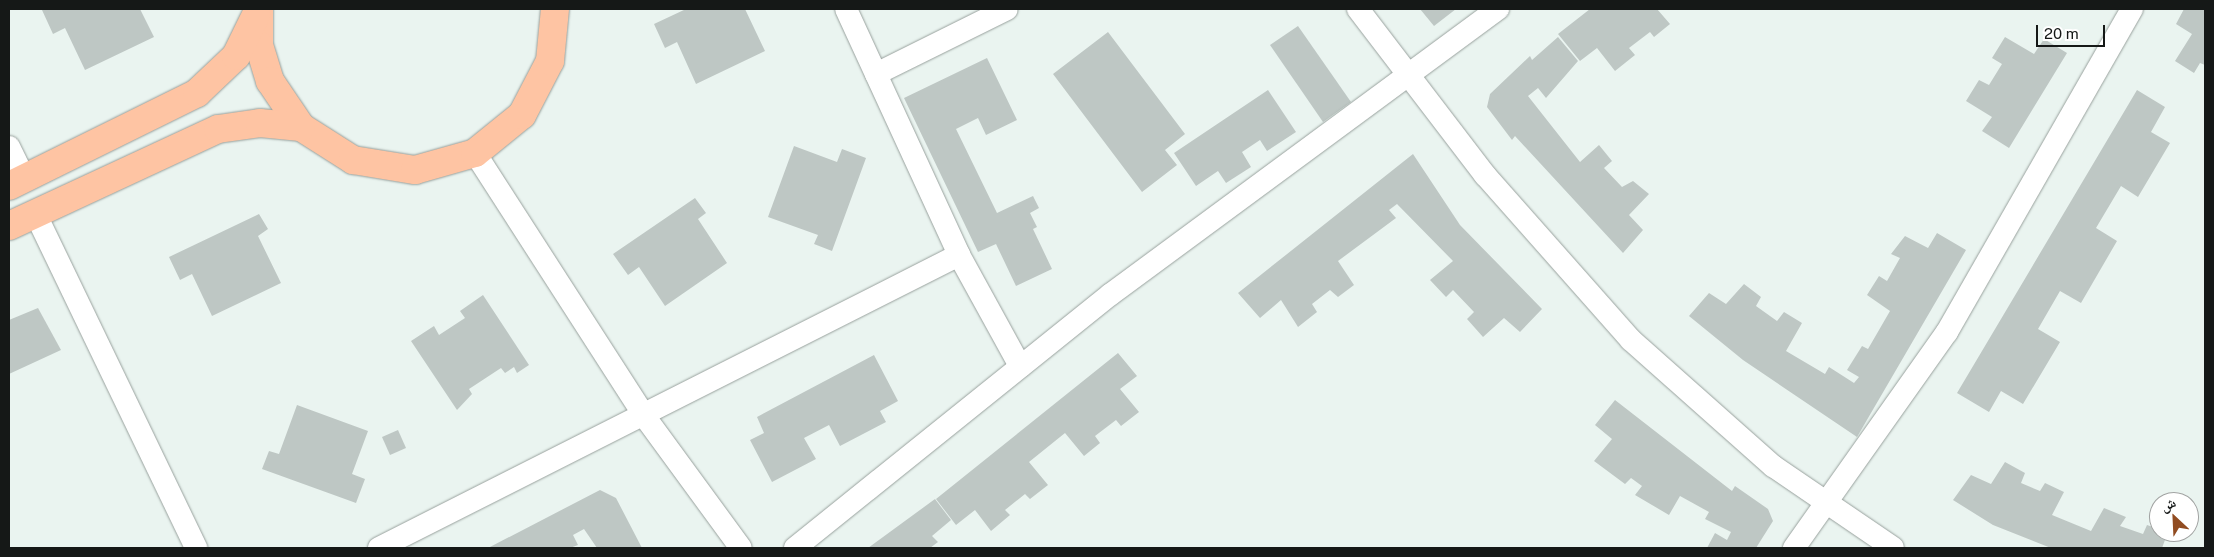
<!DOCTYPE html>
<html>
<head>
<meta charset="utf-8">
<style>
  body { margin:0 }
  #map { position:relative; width:2214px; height:557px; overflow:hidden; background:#eaf4f0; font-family:"Public Sans","Noto Naskh Arabic",sans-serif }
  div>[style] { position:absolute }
  .building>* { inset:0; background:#bec7c4 }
  .roads { filter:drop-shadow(0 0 1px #98a19d) drop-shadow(0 0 1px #98a19d) }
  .minor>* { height:22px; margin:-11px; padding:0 11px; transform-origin:11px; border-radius:11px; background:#fff }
  .major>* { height:28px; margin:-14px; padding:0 14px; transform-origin:14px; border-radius:14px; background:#fec4a3 }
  span { translate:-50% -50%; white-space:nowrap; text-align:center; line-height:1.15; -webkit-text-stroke:4px #fff; paint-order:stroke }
  .frame { position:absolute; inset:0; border:10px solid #151817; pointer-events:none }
  .north { position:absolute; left:2149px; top:492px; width:50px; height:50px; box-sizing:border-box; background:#fff; border:1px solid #a1a3a2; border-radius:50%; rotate:335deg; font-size:14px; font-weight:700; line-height:20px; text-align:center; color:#151817 }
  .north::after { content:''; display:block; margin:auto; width:18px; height:22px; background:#914c21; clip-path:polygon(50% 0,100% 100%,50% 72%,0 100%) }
  .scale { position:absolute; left:2036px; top:25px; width:69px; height:22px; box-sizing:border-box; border:2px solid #151817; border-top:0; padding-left:6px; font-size:15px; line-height:18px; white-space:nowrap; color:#151817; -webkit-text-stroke:4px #fff; paint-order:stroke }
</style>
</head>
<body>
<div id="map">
  <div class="building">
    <i style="clip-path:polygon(140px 9px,154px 37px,85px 70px,65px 28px,53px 34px,42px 10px)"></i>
    <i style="clip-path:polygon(686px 9px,745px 9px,765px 51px,696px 84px,677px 42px,665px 48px,654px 24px)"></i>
    <i style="clip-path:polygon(1420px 9px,1456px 9px,1434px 26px)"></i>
    <i style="clip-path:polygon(1590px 9px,1657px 9px,1670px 24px,1654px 37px,1650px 32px,1629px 48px,1635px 55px,1615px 71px,1597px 48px,1580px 61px,1558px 34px)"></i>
    <i style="clip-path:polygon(2184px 9px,2205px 9px,2205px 65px,2200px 63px,2194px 73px,2175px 61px,2192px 34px,2176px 24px)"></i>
    <i style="clip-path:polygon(1298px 26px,1351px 102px,1323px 122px,1270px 45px)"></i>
    <i style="clip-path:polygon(1108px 32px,1185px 134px,1165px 150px,1177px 165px,1142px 192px,1053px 74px)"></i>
    <i style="clip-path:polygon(1558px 37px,1578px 61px,1546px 98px,1538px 88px,1528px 96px,1580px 162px,1599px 145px,1612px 161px,1604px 168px,1622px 187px,1633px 181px,1649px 194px,1629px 215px,1643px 230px,1623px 253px,1515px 136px,1512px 140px,1487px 107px,1490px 94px,1530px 56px,1532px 60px)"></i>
    <i style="clip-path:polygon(2005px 37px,2034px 54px,2044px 39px,2067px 53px,2009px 148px,1982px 131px,1992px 117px,1966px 101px,1979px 80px,1989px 85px,2002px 64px,1992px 58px)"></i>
    <i style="clip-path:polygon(987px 58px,1017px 120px,986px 135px,978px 118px,956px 129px,997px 213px,1033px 196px,1039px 208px,1030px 213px,1037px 227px,1033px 229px,1052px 269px,1016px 286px,996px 244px,978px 252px,904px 98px)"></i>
    <i style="clip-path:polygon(1268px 90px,1296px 132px,1267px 151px,1260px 140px,1242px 152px,1251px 167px,1226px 183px,1218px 171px,1196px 186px,1174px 153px)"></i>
    <i style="clip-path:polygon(2137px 90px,2165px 107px,2151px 132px,2170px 143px,2138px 197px,2121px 186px,2096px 228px,2117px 241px,2081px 303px,2060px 291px,2038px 329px,2060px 342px,2023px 404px,2001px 391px,1989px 412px,1957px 393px)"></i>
    <i style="clip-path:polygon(794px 146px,837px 162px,842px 149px,866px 158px,832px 251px,814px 244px,818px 235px,768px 217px)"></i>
    <i style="clip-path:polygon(1413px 154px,1460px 225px,1542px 309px,1520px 332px,1504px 318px,1483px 337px,1467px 319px,1474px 312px,1453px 290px,1446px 297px,1430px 280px,1453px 261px,1397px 204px,1389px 210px,1396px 218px,1338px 261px,1354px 285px,1338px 297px,1330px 290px,1312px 304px,1317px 312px,1298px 327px,1281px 300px,1260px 318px,1238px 293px)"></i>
    <i style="clip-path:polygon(695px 198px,706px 213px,698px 219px,727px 263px,665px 306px,639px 267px,628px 275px,613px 254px)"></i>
    <i style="clip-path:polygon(259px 214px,268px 229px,258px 236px,281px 283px,212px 316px,192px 274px,180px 280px,169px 257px)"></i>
    <i style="clip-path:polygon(1937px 233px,1966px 250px,1857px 437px,1743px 360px,1689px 316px,1709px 293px,1726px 304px,1744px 284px,1761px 297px,1756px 306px,1777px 321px,1784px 312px,1802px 323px,1786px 351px,1825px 374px,1829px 367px,1854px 383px,1859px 377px,1847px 370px,1862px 346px,1868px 349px,1890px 311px,1867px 295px,1879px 276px,1887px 281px,1900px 258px,1891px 254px,1905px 236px,1928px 248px)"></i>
    <i style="clip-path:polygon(483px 295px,529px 365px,517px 373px,514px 367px,505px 373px,501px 368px,469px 389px,472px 394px,457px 410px,411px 341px,434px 326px,439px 335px,465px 318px,460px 311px)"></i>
    <i style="clip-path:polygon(38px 308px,61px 350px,9px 374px,9px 320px)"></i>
    <i style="clip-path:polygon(1118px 353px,1137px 376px,1120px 389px,1139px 412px,1121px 426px,1116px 420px,1095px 436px,1100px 443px,1084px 456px,1065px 433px,1029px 462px,1048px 485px,1030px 499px,1025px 494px,1005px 510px,1010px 515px,991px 531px,975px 510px,956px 525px,936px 499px)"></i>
    <i style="clip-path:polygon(874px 355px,898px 401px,880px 411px,886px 422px,840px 446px,829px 425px,804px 438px,816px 459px,772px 482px,750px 440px,764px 433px,757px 417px)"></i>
    <i style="clip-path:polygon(1615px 400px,1732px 491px,1735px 486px,1768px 509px,1773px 521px,1756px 548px,1707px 548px,1715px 533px,1727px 540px,1731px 532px,1705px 519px,1709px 512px,1680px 496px,1669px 515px,1635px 495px,1642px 486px,1631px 478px,1625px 484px,1594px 461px,1612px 439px,1595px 425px)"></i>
    <i style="clip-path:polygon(297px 405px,368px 431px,352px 474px,365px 479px,356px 503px,262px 469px,269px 451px,279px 454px)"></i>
    <i style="clip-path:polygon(398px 430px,406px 448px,390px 455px,382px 437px)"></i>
    <i style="clip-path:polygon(2005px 462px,2025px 473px,2021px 483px,2040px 491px,2045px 483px,2064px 492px,2052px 515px,2091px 531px,2104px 508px,2126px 517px,2120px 526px,2143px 534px,2147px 525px,2168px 532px,2162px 548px,2051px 548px,1993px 525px,1953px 500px,1971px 475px,1991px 484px)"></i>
    <i style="clip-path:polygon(600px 490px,616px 498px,642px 548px,597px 548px,584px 529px,573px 535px,578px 545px,570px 548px,488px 548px)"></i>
    <i style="clip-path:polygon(935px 499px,951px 520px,932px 536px,938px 542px,930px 548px,868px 548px)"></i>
  </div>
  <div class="roads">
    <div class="minor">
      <i style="left:846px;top:9px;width:271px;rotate:65.3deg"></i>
      <i style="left:959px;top:255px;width:127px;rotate:61.2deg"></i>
      <i style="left:1358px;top:9px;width:209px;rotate:52.6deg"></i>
      <i style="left:1485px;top:175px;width:220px;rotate:48.5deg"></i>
      <i style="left:1631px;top:340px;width:190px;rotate:41.6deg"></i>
      <i style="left:1773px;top:466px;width:145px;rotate:34.3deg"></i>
      <i style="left:876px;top:74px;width:146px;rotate:-26.4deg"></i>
      <i style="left:9px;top:147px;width:34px;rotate:64deg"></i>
      <i style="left:475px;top:153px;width:314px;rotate:57.2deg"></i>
      <i style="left:645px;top:417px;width:162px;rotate:53.8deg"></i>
      <i style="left:35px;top:213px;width:372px;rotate:64.3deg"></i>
      <i style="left:379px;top:548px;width:650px;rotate:-26.8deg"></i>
      <i style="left:795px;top:548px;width:405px;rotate:-38.8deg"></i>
      <i style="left:1111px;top:294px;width:481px;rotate:-36.4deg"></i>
      <i style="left:1794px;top:548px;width:265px;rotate:-54.7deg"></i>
      <i style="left:1947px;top:332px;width:372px;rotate:-60.2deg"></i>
    </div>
    <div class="major">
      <i style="left:259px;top:9px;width:36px;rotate:90deg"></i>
      <i style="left:259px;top:45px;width:38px;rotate:73deg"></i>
      <i style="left:270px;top:81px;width:55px;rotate:56deg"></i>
      <i style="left:301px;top:127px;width:62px;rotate:32.4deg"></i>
      <i style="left:353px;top:160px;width:63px;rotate:9.2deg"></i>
      <i style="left:415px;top:170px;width:62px;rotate:-15.8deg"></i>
      <i style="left:475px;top:153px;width:60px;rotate:-39deg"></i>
      <i style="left:522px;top:115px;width:61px;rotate:-62.6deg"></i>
      <i style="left:550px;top:61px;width:52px;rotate:-84.5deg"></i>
      <i style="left:9px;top:186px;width:210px;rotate:-26.3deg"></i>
      <i style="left:197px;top:93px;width:54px;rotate:-43.5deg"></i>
      <i style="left:236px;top:56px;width:46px;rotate:-64deg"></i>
      <i style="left:9px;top:226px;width:230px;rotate:-24.9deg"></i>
      <i style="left:218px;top:129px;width:42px;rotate:-8.1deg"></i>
      <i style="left:260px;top:123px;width:41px;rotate:5.6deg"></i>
    </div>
  </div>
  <div class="frame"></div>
  <div class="north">ش</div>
  <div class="scale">20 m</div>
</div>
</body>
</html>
